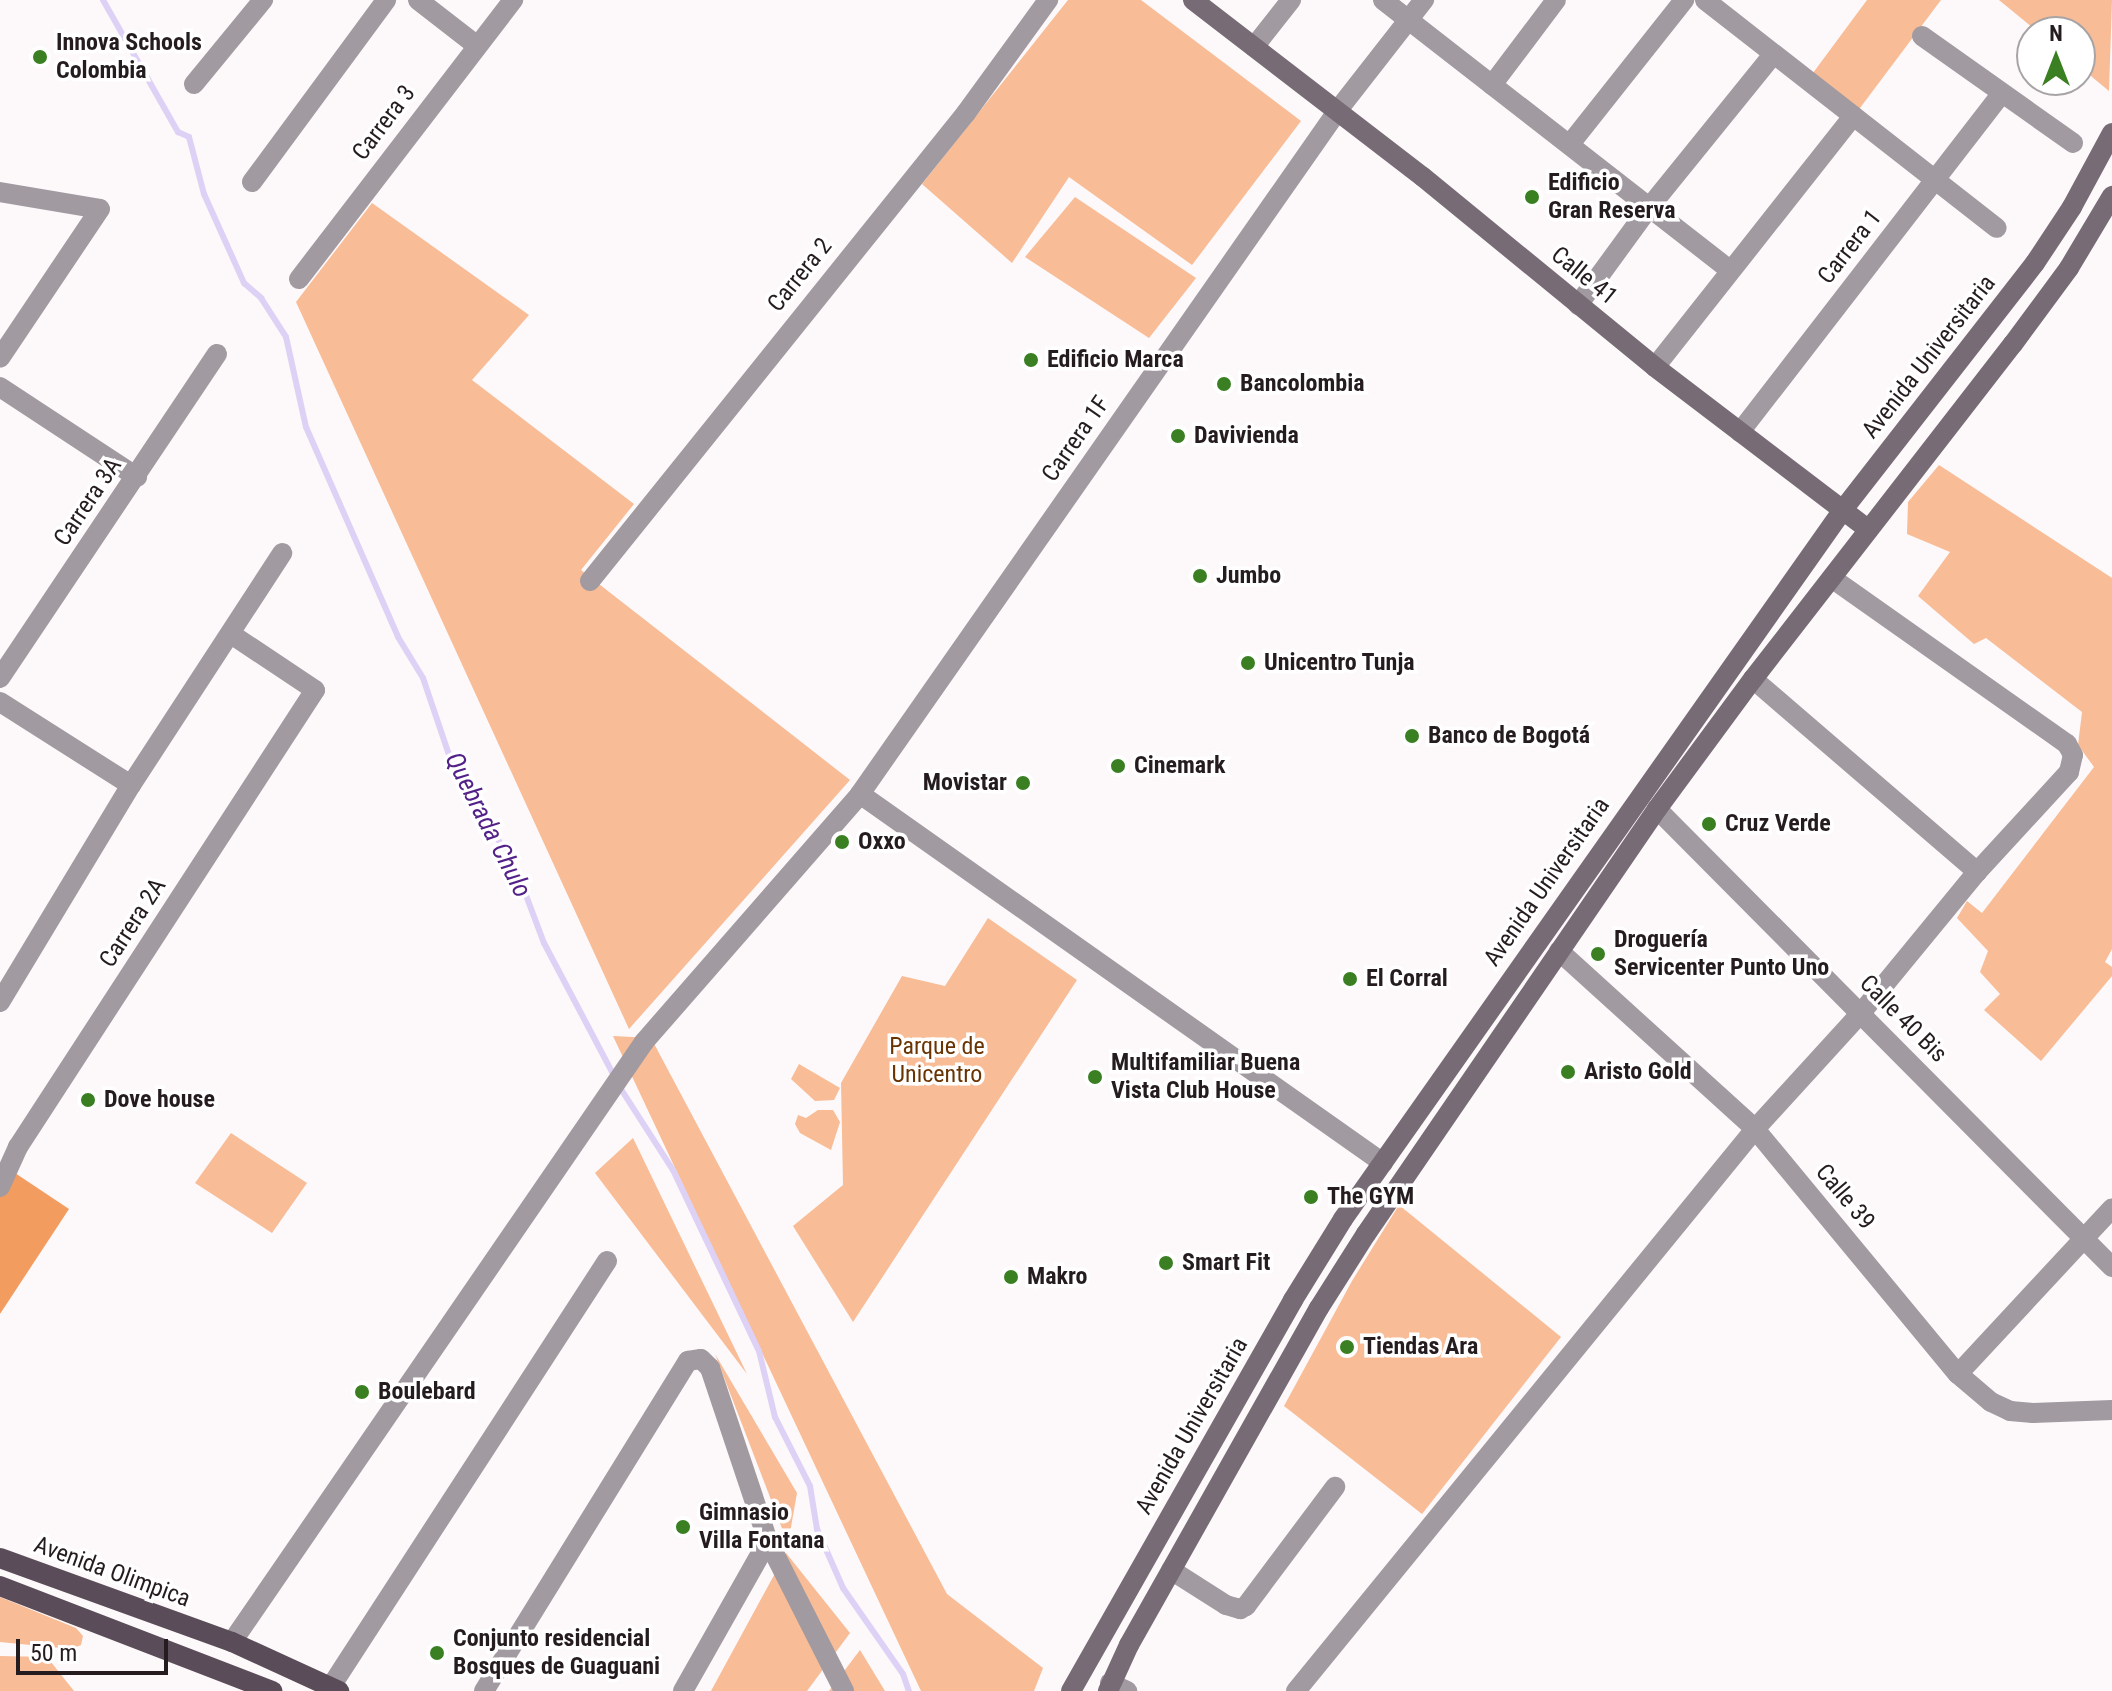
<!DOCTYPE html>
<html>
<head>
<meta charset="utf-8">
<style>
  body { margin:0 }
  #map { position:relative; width:2112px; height:1691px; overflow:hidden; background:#fdf8f9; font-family:"Roboto Condensed",sans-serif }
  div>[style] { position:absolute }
  .green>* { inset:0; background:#f8bc96 }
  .forest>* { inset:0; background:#f39c60 }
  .stream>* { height:6px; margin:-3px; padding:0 3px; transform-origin:3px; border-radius:3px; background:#ded1f6 }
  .street>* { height:20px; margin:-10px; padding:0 10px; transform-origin:10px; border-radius:10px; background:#a19aa1 }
  .secondary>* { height:20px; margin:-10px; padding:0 10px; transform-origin:10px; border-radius:10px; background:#776c76 }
  .primary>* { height:20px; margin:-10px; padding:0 10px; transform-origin:10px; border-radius:10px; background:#5a4d59 }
  .dots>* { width:22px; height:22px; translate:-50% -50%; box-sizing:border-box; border:4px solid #fff; border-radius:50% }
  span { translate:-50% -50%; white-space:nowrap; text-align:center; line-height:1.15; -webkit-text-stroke:7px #fff; paint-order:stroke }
  .poi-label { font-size:24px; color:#251c1f; font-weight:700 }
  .left { translate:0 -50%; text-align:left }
  .right { translate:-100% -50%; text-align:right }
  .street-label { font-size:24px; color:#251c1f }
  .park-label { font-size:24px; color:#6a3302 }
  .water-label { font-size:26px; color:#532188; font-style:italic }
  .north { position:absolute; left:2016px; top:16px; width:80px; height:80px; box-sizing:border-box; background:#fff; border:2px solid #a8a4a5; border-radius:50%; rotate:0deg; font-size:22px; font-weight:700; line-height:32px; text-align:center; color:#251c1f }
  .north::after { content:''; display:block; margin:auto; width:28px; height:36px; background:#3b7f23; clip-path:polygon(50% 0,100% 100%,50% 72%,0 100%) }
  .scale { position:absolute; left:16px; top:1639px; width:152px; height:36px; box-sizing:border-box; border:4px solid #251c1f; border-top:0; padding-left:10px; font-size:24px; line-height:28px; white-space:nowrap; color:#251c1f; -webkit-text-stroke:6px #fff; paint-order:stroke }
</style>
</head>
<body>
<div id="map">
  <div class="green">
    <i style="clip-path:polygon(1068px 0,1141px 0,1301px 121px,1192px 265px,1069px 177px,1012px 263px,922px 184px)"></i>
    <i style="clip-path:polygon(1867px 0,1941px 0,1857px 112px,1810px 77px)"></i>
    <i style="clip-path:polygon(1999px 0,2112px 0,2109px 91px,2080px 67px,2080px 32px,2038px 32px)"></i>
    <i style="clip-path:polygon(1075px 197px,1196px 278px,1149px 338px,1025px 257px)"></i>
    <i style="clip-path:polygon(372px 203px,529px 315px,472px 380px,634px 504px,581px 570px,850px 780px,629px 1029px,296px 302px)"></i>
    <i style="clip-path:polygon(1939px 465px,2112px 578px,2112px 949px,2105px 962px,2112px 967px,2112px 976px,2041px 1061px,1984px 1010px,2000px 994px,1980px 972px,1988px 951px,1957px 918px,1967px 901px,1982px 913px,2094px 767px,2078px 745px,2082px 712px,1986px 638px,1974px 644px,1918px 596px,1950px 552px,1907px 534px,1908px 502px)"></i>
    <i style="clip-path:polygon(988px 918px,1077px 980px,853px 1322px,793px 1226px,843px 1185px,841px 1083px,902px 976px,945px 986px)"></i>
    <i style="clip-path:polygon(613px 1036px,651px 1038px,947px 1594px,1043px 1668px,1034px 1691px,921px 1691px)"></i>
    <i style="clip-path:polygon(799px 1064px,840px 1088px,834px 1100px,815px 1101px,791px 1079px)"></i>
    <i style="clip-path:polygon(818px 1110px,833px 1110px,840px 1122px,831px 1150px,800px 1133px,795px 1124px,798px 1115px,806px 1118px)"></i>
    <i style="clip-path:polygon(231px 1133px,307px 1183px,272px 1233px,195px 1183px)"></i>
    <i style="clip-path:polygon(633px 1138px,747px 1374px,595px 1173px)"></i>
    <i style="clip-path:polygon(1399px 1205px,1561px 1337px,1422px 1514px,1284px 1406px,1352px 1281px)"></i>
    <i style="clip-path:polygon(715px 1354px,797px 1493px,788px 1544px)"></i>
    <i style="clip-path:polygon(786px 1553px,850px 1633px,807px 1691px,711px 1691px)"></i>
    <i style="clip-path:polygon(0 1597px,76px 1628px,83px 1636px,81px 1645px,71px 1649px,0 1642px)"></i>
    <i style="clip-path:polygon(860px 1650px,885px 1691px,829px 1691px)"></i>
    <i style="clip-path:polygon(0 1656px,47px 1657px,74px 1691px,0 1691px)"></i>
  </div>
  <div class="forest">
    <i style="clip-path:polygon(9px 1169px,69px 1209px,0 1314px,0 1189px)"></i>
  </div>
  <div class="stream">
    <i style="left:103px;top:0;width:152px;rotate:60.4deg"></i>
    <i style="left:178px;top:132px;width:12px;rotate:24deg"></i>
    <i style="left:189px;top:137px;width:59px;rotate:75.3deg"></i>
    <i style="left:204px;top:194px;width:98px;rotate:65.8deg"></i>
    <i style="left:244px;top:283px;width:23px;rotate:41deg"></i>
    <i style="left:261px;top:298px;width:46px;rotate:57.3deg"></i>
    <i style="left:286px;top:337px;width:92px;rotate:77.5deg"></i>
    <i style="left:306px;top:427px;width:229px;rotate:66.3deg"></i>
    <i style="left:398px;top:637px;width:48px;rotate:58.6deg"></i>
    <i style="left:423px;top:678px;width:78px;rotate:71.3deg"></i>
    <i style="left:448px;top:752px;width:141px;rotate:60.2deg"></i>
    <i style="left:518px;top:874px;width:74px;rotate:69.4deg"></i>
    <i style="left:544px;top:943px;width:150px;rotate:62.2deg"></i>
    <i style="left:619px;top:1086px;width:100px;rotate:57.3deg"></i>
    <i style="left:673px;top:1170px;width:200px;rotate:64.6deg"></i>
    <i style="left:759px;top:1351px;width:68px;rotate:76.4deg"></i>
    <i style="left:775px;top:1417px;width:77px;rotate:63.1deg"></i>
    <i style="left:810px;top:1486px;width:44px;rotate:80.8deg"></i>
    <i style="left:817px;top:1529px;width:64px;rotate:66.2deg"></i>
    <i style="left:843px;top:1588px;width:105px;rotate:55.1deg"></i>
    <i style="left:903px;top:1674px;width:18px;rotate:71deg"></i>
  </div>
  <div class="street">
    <i style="left:418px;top:0;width:73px;rotate:37.8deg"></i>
    <i style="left:1383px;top:0;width:440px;rotate:37.9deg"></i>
    <i style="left:1705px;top:0;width:370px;rotate:38deg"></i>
    <i style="left:1922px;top:36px;width:185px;rotate:35.3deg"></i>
    <i style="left:1254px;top:47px;width:60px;rotate:-51.8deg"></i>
    <i style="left:194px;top:84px;width:109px;rotate:-50.6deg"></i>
    <i style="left:1492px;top:85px;width:106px;rotate:-53deg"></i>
    <i style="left:1570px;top:144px;width:184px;rotate:-51.6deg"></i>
    <i style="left:252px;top:182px;width:226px;rotate:-53.6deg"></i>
    <i style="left:0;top:192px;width:101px;rotate:9.6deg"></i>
    <i style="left:100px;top:209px;width:179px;rotate:123.9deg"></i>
    <i style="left:299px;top:279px;width:352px;rotate:-52.5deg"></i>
    <i style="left:1578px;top:305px;width:119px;rotate:-53.9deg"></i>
    <i style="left:1648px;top:209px;width:197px;rotate:-51deg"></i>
    <i style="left:1655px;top:367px;width:320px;rotate:-51.7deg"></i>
    <i style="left:0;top:387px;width:164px;rotate:33.3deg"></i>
    <i style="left:1740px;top:432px;width:427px;rotate:-52.3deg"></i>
    <i style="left:590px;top:581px;width:600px;rotate:-51.22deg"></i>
    <i style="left:966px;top:113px;width:140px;rotate:-54deg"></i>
    <i style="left:0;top:678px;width:390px;rotate:-56.2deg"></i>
    <i style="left:1753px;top:679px;width:296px;rotate:40.7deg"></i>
    <i style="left:0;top:702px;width:155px;rotate:32.4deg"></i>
    <i style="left:860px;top:794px;width:640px;rotate:35.2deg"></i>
    <i style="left:1657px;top:809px;width:646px;rotate:45.19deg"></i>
    <i style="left:1559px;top:951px;width:265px;rotate:42.2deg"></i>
    <i style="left:1755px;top:1129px;width:318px;rotate:50.4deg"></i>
    <i style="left:1958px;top:1374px;width:43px;rotate:40.3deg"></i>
    <i style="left:1991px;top:1402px;width:21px;rotate:25deg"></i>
    <i style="left:2010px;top:1411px;width:23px;rotate:5deg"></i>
    <i style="left:2033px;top:1413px;width:79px;rotate:-2.2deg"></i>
    <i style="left:0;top:1002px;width:253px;rotate:-58.9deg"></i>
    <i style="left:131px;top:785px;width:277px;rotate:-56.9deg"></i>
    <i style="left:0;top:1187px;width:44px;rotate:-65.8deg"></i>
    <i style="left:18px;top:1147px;width:545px;rotate:-56.98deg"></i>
    <i style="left:315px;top:690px;width:101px;rotate:-146.3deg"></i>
    <i style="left:1958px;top:1374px;width:226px;rotate:-47.1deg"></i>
    <i style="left:1171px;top:1570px;width:65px;rotate:32.5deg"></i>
    <i style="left:1226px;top:1605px;width:15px;rotate:16deg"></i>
    <i style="left:1240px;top:1609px;width:7px;rotate:-27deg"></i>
    <i style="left:1246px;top:1606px;width:149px;rotate:-53.2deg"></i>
    <i style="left:232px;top:1642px;width:728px;rotate:-55.52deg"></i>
    <i style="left:644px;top:1042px;width:329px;rotate:-48.9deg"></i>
    <i style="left:860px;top:794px;width:834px;rotate:-55.05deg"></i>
    <i style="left:1338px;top:110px;width:140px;rotate:-52deg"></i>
    <i style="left:1110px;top:1683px;width:19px;rotate:25deg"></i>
    <i style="left:330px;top:1688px;width:509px;rotate:-57.03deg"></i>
    <i style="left:484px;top:1691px;width:388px;rotate:-58.3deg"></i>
    <i style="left:688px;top:1361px;width:13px;rotate:-9deg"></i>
    <i style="left:701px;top:1359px;width:13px;rotate:45deg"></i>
    <i style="left:710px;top:1368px;width:182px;rotate:71.5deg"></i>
    <i style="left:768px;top:1541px;width:168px;rotate:63.1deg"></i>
    <i style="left:683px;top:1691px;width:172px;rotate:-60.5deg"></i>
    <i style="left:1296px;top:1691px;width:726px;rotate:-50.76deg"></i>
    <i style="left:1755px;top:1129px;width:157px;rotate:-47.6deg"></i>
    <i style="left:1861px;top:1013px;width:183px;rotate:-50.6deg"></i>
    <i style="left:1977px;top:872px;width:136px;rotate:-47.4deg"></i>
    <i style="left:2069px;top:772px;width:17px;rotate:-77deg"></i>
    <i style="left:2073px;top:755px;width:13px;rotate:-119deg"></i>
    <i style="left:2067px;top:744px;width:288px;rotate:-144.8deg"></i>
  </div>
  <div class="secondary">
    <i style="left:1193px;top:0;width:290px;rotate:37.6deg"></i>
    <i style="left:1423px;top:177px;width:300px;rotate:39.3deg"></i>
    <i style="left:1655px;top:367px;width:268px;rotate:37.3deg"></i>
    <i style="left:1071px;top:1691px;width:450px;rotate:-60.4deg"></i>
    <i style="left:1293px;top:1300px;width:95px;rotate:-58.3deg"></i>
    <i style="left:1343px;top:1219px;width:866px;rotate:-54.82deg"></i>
    <i style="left:1842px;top:511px;width:314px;rotate:-52.1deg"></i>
    <i style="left:2035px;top:263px;width:67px;rotate:-56.5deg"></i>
    <i style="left:2072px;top:207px;width:84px;rotate:-61.6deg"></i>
    <i style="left:1108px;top:1691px;width:51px;rotate:-65.5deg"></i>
    <i style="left:1129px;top:1645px;width:387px;rotate:-60.6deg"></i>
    <i style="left:1319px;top:1308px;width:88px;rotate:-57.6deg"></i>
    <i style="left:1366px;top:1234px;width:515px;rotate:-55.6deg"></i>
    <i style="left:1657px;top:809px;width:162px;rotate:-53.6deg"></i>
    <i style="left:1753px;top:679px;width:424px;rotate:-52.2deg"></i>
    <i style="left:2013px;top:344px;width:94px;rotate:-53.6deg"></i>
    <i style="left:2069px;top:268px;width:84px;rotate:-59.2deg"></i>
  </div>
  <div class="primary">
    <i style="left:0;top:1558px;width:247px;rotate:19.9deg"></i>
    <i style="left:232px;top:1642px;width:118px;rotate:24.6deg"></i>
    <i style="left:0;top:1586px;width:292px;rotate:21.1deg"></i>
  </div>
  <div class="dots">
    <i style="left:40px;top:57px;background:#3b7f23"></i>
    <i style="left:1532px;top:197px;background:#3b7f23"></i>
    <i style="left:1031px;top:360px;background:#3b7f23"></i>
    <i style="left:1224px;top:384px;background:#3b7f23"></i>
    <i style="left:1178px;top:436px;background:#3b7f23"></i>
    <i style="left:1200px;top:576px;background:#3b7f23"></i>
    <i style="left:1248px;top:663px;background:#3b7f23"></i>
    <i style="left:1412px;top:736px;background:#3b7f23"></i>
    <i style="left:1118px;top:766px;background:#3b7f23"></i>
    <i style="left:1023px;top:783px;background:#3b7f23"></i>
    <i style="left:1709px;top:824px;background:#3b7f23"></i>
    <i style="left:842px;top:842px;background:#3b7f23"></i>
    <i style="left:1598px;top:954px;background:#3b7f23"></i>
    <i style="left:1350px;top:979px;background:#3b7f23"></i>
    <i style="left:1568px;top:1072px;background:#3b7f23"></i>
    <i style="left:1095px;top:1077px;background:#3b7f23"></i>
    <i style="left:88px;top:1100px;background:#3b7f23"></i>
    <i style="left:1311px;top:1197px;background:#3b7f23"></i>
    <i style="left:1166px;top:1263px;background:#3b7f23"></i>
    <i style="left:1011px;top:1277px;background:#3b7f23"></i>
    <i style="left:1347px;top:1347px;background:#3b7f23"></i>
    <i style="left:362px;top:1392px;background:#3b7f23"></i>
    <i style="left:683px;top:1527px;background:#3b7f23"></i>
    <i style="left:437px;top:1653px;background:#3b7f23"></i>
  </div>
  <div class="poi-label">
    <span class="left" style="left:56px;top:57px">Innova Schools<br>Colombia</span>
    <span class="left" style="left:1548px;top:197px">Edificio<br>Gran Reserva</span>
    <span class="left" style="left:1047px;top:360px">Edificio Marca</span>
    <span class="left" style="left:1240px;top:384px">Bancolombia</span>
    <span class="left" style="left:1194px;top:436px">Davivienda</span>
    <span class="left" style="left:1216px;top:576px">Jumbo</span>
    <span class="left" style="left:1264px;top:663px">Unicentro Tunja</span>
    <span class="left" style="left:1428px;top:736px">Banco de Bogotá</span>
    <span class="left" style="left:1134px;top:766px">Cinemark</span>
    <span class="right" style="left:1007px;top:783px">Movistar</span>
    <span class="left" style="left:1725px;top:824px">Cruz Verde</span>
    <span class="left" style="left:858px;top:842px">Oxxo</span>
    <span class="left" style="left:1614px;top:954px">Droguería<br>Servicenter Punto Uno</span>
    <span class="left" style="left:1366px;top:979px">El Corral</span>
    <span class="left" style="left:1111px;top:1077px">Multifamiliar Buena<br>Vista Club House</span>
    <span class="left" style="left:1584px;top:1072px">Aristo Gold</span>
    <span class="left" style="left:104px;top:1100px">Dove house</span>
    <span class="left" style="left:1327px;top:1197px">The GYM</span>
    <span class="left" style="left:1182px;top:1263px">Smart Fit</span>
    <span class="left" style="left:1027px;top:1277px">Makro</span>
    <span class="left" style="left:1363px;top:1347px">Tiendas Ara</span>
    <span class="left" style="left:378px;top:1392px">Boulebard</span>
    <span class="left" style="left:699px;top:1527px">Gimnasio<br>Villa Fontana</span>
    <span class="left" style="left:453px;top:1653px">Conjunto residencial<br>Bosques de Guaguani</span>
  </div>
  <div class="street-label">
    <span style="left:384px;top:123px;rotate:-53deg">Carrera 3</span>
    <span style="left:1850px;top:247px;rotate:-52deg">Carrera 1</span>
    <span style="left:800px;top:275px;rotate:-51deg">Carrera 2</span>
    <span style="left:1584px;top:276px;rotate:39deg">Calle 41</span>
    <span style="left:1929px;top:357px;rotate:-52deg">Avenida Universitaria</span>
    <span style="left:1076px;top:439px;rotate:-55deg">Carrera 1F</span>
    <span style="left:88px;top:502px;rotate:-56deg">Carrera 3A</span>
    <span style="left:1547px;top:882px;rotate:-55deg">Avenida Universitaria</span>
    <span style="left:133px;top:923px;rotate:-57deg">Carrera 2A</span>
    <span style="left:1903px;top:1019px;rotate:45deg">Calle 40 Bis</span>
    <span style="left:1845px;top:1197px;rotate:50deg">Calle 39</span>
    <span style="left:1192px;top:1426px;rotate:-60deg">Avenida Universitaria</span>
    <span style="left:112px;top:1572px;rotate:20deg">Avenida Olimpica</span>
  </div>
  <div class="park-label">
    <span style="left:937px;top:1061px">Parque de<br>Unicentro</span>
  </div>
  <div class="water-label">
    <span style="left:488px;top:825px;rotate:63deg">Quebrada Chulo</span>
  </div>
  <div class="north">N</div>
  <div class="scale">50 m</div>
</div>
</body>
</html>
